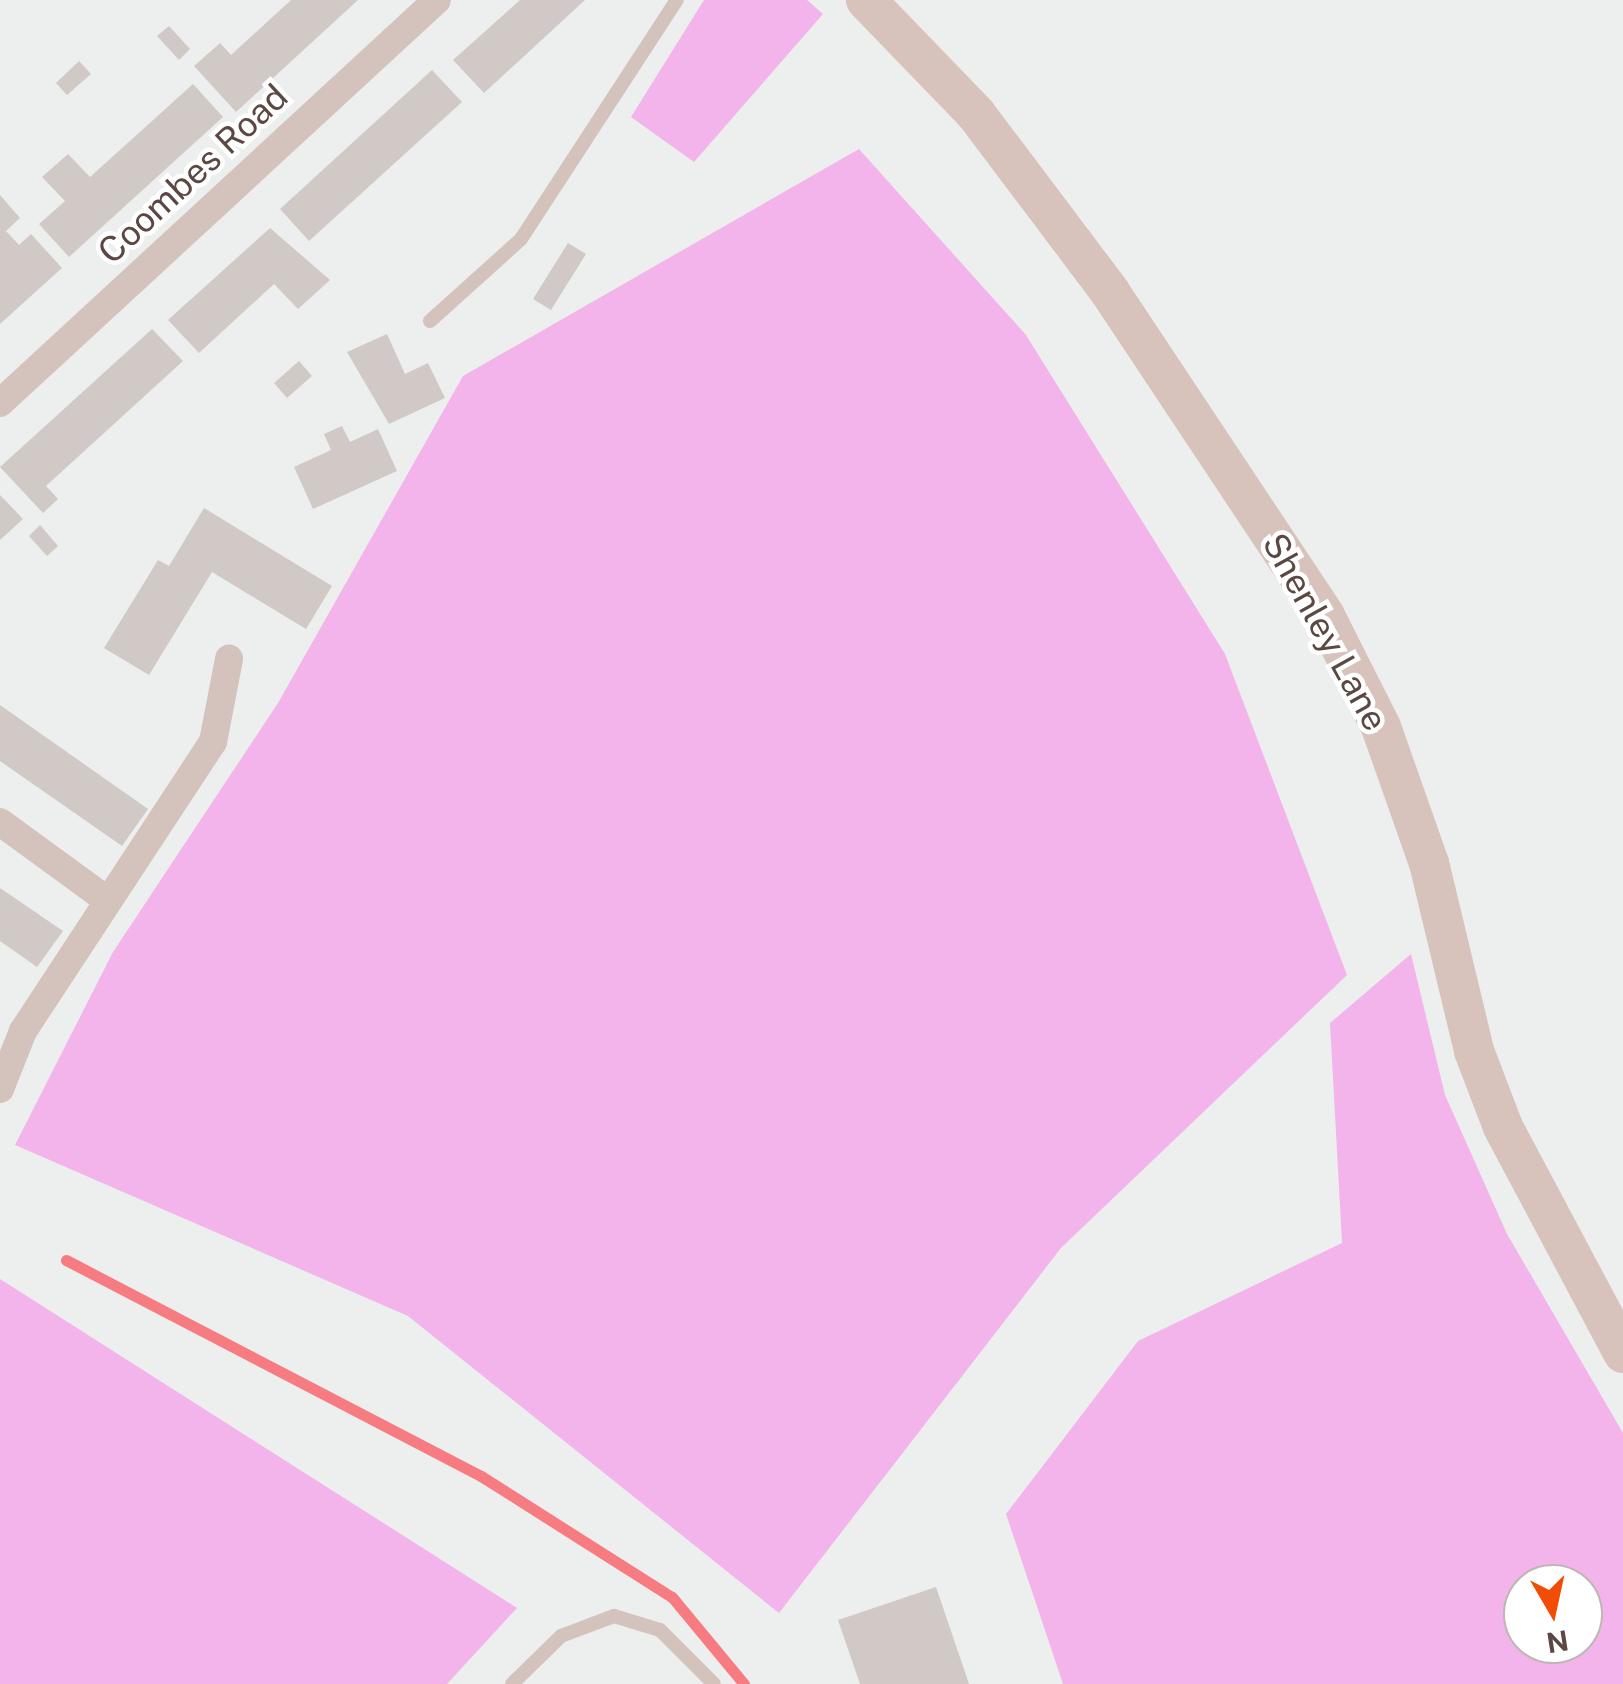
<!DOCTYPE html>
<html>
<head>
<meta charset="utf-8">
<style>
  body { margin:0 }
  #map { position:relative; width:1623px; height:1684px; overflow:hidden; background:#ecefee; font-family:"Public Sans",sans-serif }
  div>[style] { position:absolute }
  .green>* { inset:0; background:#f3b4eb }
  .stream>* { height:11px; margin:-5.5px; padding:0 5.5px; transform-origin:5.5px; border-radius:5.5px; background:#f67c82 }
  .building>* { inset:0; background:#d0c9c5 }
  .service>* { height:14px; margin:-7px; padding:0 7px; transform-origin:7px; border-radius:7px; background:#d4c2bd }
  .minor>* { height:28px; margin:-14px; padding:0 14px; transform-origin:14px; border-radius:14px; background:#d4c2bd }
  .secondary>* { height:40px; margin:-20px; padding:0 20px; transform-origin:20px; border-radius:20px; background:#d8c3bc }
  span { translate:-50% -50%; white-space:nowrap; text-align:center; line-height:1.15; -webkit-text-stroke:9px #fff; paint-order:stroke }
  .street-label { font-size:35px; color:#5c4843 }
  .north { position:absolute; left:1503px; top:1564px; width:100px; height:100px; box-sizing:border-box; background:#fff; border:2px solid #beb6b4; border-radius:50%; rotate:171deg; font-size:28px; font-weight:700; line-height:40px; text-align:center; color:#5c4843 }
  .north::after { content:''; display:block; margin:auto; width:35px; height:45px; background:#f14d04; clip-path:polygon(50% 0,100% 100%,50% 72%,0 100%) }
</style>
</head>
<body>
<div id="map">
  <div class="green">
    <i style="clip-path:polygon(704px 0,807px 0,823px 14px,694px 162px,631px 117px)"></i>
    <i style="clip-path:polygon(859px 149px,1026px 335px,1225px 654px,1347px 975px,1061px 1248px,779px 1613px,408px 1316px,15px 1145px,113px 952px,278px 703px,463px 376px)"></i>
    <i style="clip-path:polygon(evenodd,1411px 954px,1445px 1095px,1507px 1234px,1623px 1433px,1623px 1684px,1063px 1684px,1006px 1514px,1138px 1341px,1342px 1243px,1330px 1023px,1411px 954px,1523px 1584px,1583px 1584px,1583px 1644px,1523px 1644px,1523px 1584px)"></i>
    <i style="clip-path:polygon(0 1279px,517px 1608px,447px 1684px,0 1684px)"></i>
  </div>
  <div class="stream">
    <i style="left:66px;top:1260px;width:468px;rotate:27.5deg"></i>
    <i style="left:481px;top:1476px;width:226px;rotate:32.4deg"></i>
    <i style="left:672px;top:1597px;width:113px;rotate:50.4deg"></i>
  </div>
  <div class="building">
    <i style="clip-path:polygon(291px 0,358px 0,236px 112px,194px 66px,220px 43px,231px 55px)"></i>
    <i style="clip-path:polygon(520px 0,585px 0,484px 93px,453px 60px)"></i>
    <i style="clip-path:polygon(169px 26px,190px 49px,179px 60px,157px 36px)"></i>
    <i style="clip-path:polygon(79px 61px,91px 74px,67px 95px,56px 83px)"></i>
    <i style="clip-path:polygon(432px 70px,462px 102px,309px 241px,280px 209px)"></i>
    <i style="clip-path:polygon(193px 84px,223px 117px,69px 257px,39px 224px,65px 201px,42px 177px,68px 154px,90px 177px)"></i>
    <i style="clip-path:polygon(0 195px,20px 218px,6px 231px,19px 245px,31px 234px,62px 268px,0 324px)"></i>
    <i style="clip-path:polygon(270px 228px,330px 280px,298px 309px,274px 284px,199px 353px,168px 320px)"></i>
    <i style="clip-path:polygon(568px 243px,586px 254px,551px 310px,533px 299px)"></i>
    <i style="clip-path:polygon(152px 329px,183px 361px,46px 486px,58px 499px,43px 513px,0 467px)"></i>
    <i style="clip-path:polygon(387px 334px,405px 374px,428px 363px,445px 398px,389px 424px,347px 352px)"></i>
    <i style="clip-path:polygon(299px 361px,312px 376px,287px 398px,274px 383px)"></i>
    <i style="clip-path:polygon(342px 426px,350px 442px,378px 429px,397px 471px,313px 509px,294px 467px,331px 450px,324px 434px)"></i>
    <i style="clip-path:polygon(0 495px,23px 519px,0 540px)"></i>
    <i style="clip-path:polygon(204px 508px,332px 586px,306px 629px,212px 572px,149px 675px,104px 648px,158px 560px,169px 566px)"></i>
    <i style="clip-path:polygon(40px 525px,58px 546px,47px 556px,29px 536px)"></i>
    <i style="clip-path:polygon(0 705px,148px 809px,122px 846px,0 761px)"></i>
    <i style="clip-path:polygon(0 888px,63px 931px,37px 967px,0 941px)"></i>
    <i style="clip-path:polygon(936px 1587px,969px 1684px,860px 1684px,838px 1620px)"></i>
  </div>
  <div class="service">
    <i style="left:430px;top:321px;width:122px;rotate:-42deg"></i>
    <i style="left:521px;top:239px;width:285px;rotate:-56.9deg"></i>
    <i style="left:512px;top:1684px;width:69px;rotate:-44.4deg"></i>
    <i style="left:561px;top:1636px;width:57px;rotate:-20.7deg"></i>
    <i style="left:614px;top:1616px;width:48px;rotate:16.9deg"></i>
    <i style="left:660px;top:1630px;width:76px;rotate:45deg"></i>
  </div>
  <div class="minor">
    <i style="left:0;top:403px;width:594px;rotate:-42.68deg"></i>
    <i style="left:0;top:822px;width:132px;rotate:36.1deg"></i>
    <i style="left:0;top:1089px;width:62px;rotate:-68.4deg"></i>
    <i style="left:23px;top:1031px;width:346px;rotate:-56.7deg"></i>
    <i style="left:213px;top:742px;width:85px;rotate:-79.1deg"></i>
  </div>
  <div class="secondary">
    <i style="left:866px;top:0;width:158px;rotate:46deg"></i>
    <i style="left:976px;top:114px;width:223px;rotate:53deg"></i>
    <i style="left:1110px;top:292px;width:389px;rotate:56.4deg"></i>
    <i style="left:1325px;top:616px;width:124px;rotate:63.2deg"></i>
    <i style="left:1381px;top:727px;width:144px;rotate:70.6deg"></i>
    <i style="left:1429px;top:863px;width:193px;rotate:76.5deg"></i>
    <i style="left:1474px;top:1051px;width:81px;rotate:69.1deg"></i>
    <i style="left:1503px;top:1127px;width:256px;rotate:62deg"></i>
  </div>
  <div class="street-label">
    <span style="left:193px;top:174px;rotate:-43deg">Coombes Road</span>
    <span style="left:1325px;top:632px;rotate:61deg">Shenley Lane</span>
  </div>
  <div class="north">N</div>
</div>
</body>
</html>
